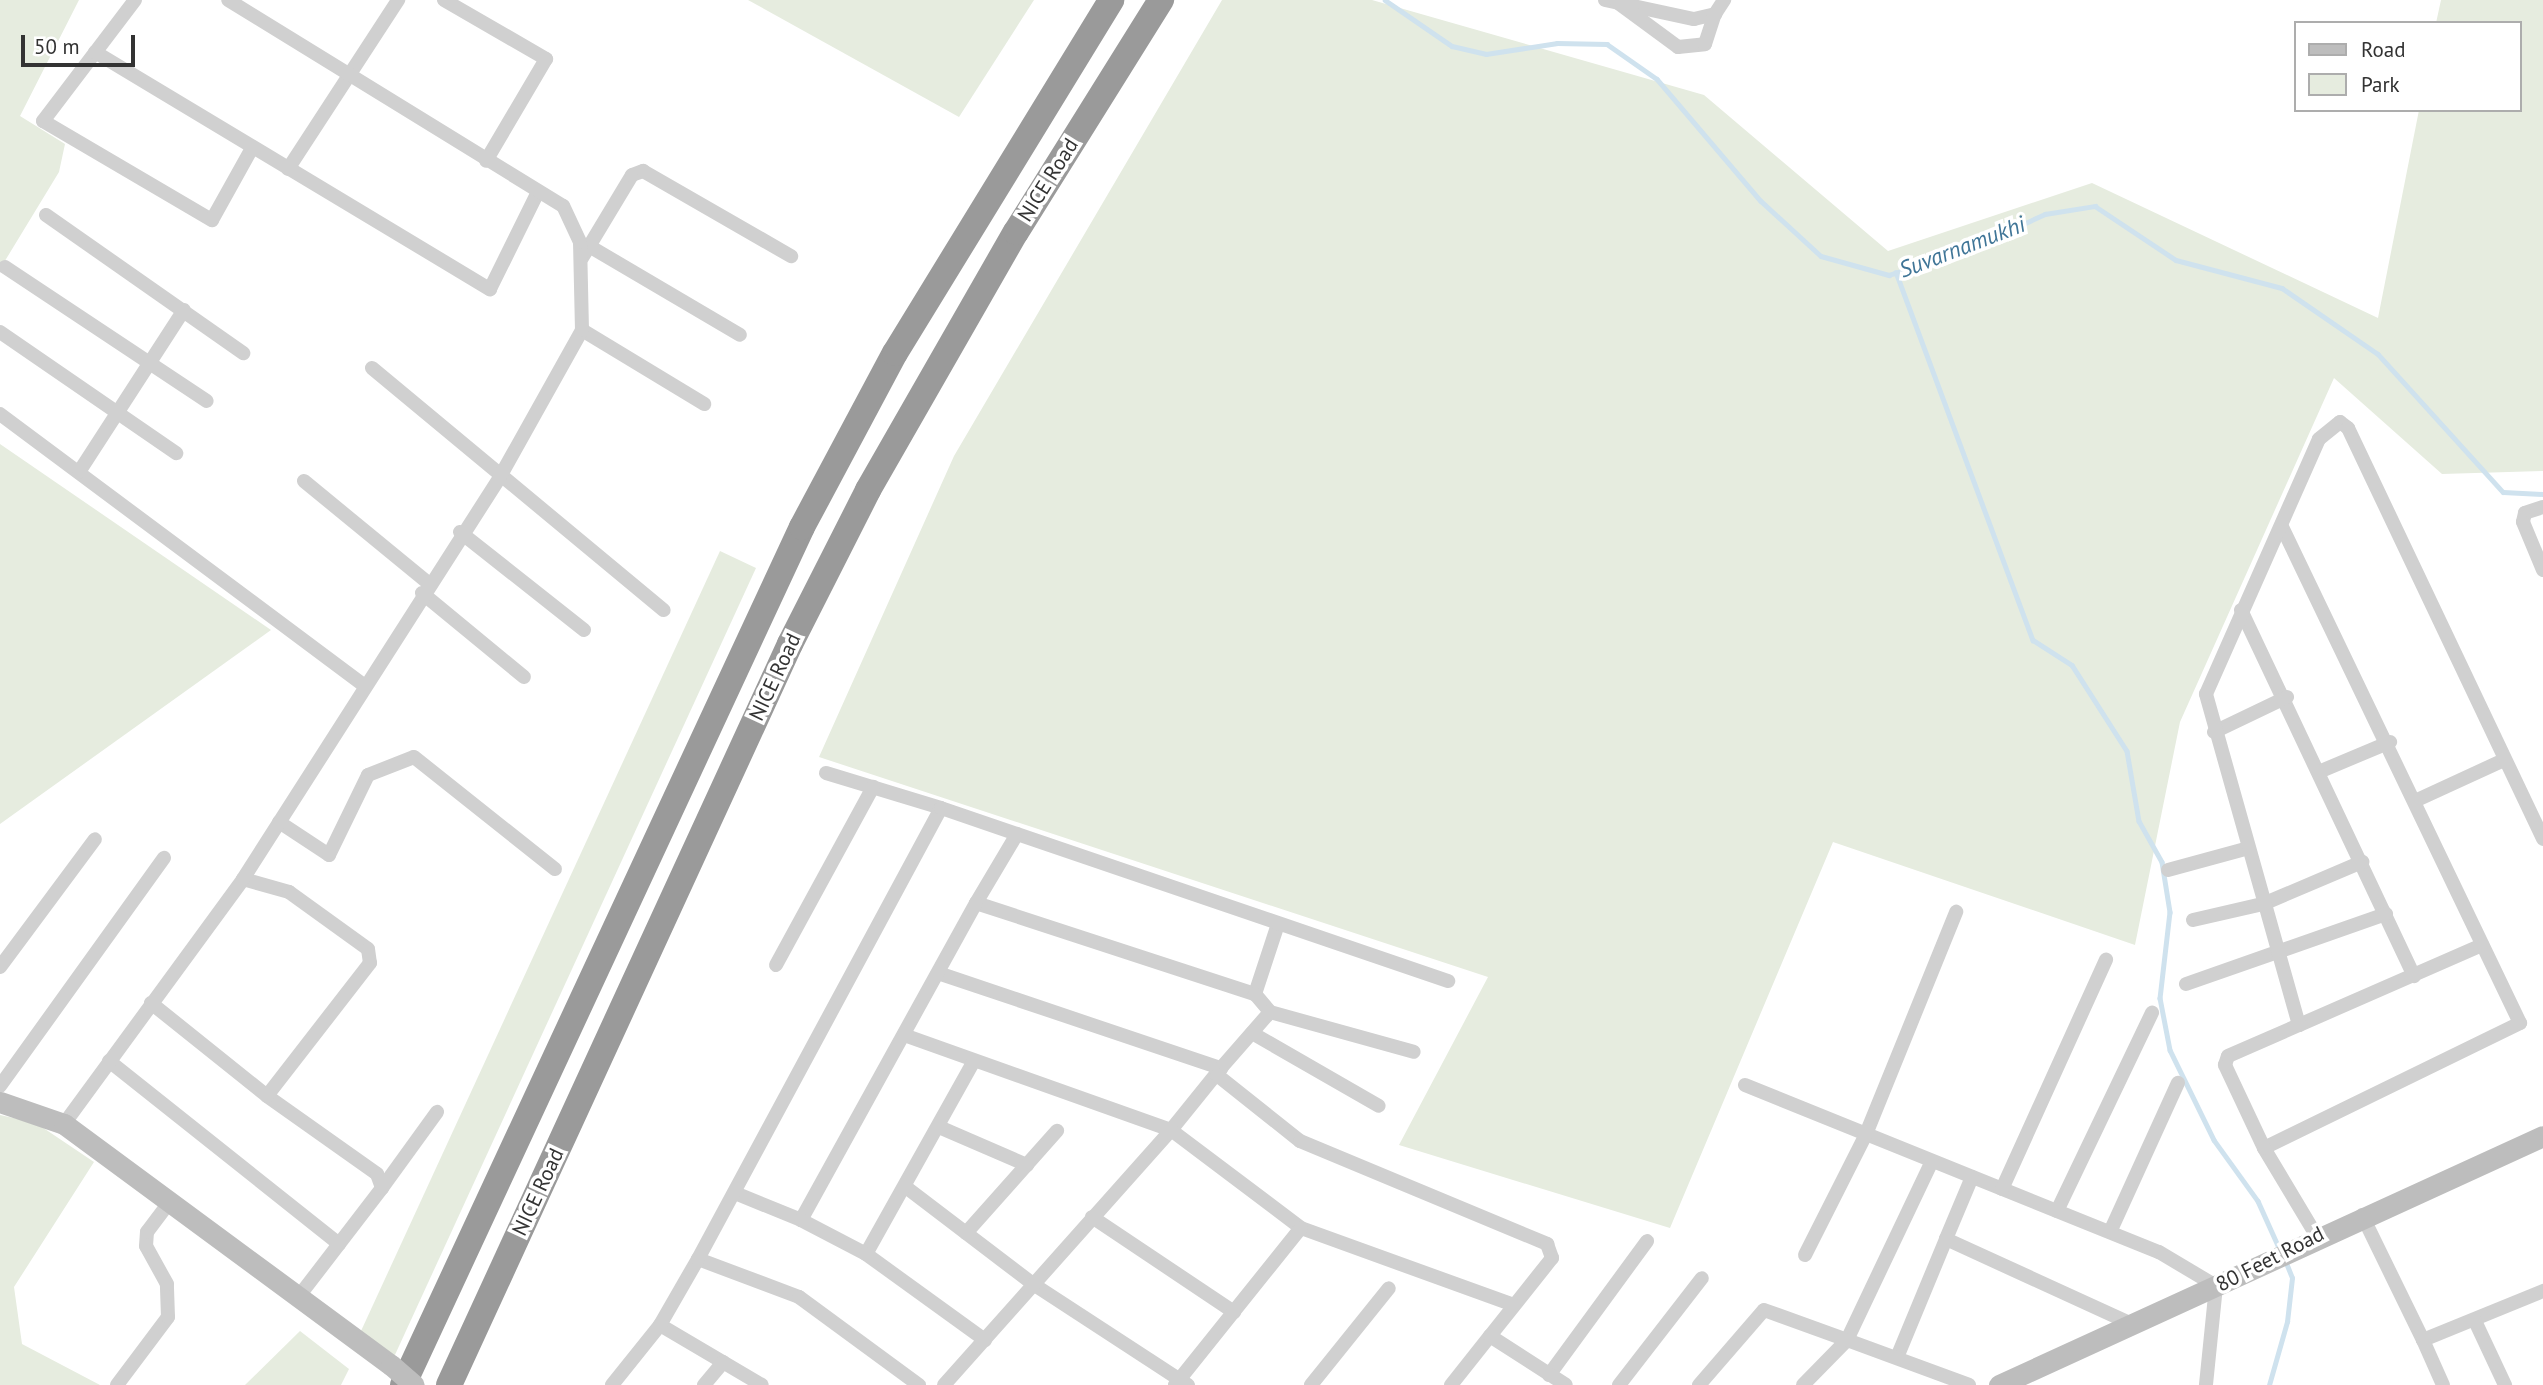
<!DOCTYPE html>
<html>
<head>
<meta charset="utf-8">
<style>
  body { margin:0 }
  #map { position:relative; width:2543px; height:1385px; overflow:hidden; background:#fff; font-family:"PT Sans",sans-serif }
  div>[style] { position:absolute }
  .green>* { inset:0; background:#e6ecdf }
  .stream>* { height:4.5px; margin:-2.25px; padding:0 2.25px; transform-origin:2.25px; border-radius:2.25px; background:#cfe2ee }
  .street>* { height:14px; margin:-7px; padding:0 7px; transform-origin:7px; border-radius:7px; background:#d0d0d0 }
  .secondary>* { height:21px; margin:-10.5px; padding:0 10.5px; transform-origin:10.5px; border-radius:10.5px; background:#bdbdbd }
  .highway>* { height:26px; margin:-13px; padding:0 13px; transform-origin:13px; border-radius:13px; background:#9a9a9a }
  .secondary-bridge>* { height:21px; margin:-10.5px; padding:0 10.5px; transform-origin:10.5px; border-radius:10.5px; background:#bdbdbd }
  span { translate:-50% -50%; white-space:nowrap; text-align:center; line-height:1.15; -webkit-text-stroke:7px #fff; paint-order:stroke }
  .street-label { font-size:21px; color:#333 }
  .water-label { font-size:23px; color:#3f7597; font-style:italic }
  .legend { position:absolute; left:2294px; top:21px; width:228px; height:91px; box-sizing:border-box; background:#fff; border:2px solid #adadad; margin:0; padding:9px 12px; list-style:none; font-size:21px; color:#333 }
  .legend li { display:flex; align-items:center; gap:14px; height:35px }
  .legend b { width:35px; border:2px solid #adadad }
  .scale { position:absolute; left:21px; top:35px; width:114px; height:32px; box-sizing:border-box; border:4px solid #333; border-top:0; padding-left:9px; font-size:21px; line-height:24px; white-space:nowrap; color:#333; -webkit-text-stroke:5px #fff; paint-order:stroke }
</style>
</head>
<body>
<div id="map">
  <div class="green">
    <i style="clip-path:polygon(0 0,79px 0,20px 116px,65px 144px,59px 172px,0 269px)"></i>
    <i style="clip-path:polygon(748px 0,1034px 0,959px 117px)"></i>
    <i style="clip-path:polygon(1222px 0,1372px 0,1704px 95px,1888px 251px,2092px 183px,2378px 318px,2419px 110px,2520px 110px,2520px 23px,2436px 23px,2441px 0,2543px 0,2543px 471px,2442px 474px,2334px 378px,2180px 722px,2135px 945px,1833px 842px,1670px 1228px,1399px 1145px,1488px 977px,819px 757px,954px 456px)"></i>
    <i style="clip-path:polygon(0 444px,271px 630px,0 824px)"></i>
    <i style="clip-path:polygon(720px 551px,756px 568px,394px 1357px,361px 1331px)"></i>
    <i style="clip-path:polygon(0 1115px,36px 1123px,94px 1162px,14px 1287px,22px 1344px,100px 1385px,0 1385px)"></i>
    <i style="clip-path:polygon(300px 1331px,349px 1369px,341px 1385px,245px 1385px)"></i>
  </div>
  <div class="stream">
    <i style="left:1385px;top:0;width:81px;rotate:34.5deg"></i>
    <i style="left:1452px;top:46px;width:35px;rotate:13deg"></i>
    <i style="left:1486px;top:54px;width:72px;rotate:-8.8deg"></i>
    <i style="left:1557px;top:43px;width:50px;rotate:1.1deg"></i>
    <i style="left:1607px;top:44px;width:61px;rotate:35deg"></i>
    <i style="left:1657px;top:79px;width:160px;rotate:49.6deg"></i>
    <i style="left:1761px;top:201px;width:81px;rotate:42.5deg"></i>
    <i style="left:1821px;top:256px;width:71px;rotate:15.6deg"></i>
    <i style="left:1889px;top:275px;width:82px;rotate:-17.8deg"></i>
    <i style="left:1967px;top:250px;width:86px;rotate:-24.8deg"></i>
    <i style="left:2045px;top:214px;width:51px;rotate:-9.1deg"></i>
    <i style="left:2095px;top:206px;width:97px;rotate:33.7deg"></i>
    <i style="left:2176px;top:260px;width:110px;rotate:14.8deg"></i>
    <i style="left:2282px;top:288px;width:116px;rotate:34.5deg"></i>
    <i style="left:2378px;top:354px;width:186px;rotate:47.8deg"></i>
    <i style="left:2503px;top:492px;width:40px;rotate:2.9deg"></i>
    <i style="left:1896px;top:272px;width:393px;rotate:69.6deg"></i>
    <i style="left:2033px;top:640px;width:46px;rotate:32.7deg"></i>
    <i style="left:2072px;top:665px;width:102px;rotate:57.4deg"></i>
    <i style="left:2127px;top:751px;width:71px;rotate:80.3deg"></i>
    <i style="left:2139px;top:821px;width:47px;rotate:60.7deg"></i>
    <i style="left:2162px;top:862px;width:51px;rotate:80.9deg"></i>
    <i style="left:2170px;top:912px;width:87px;rotate:96.6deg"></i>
    <i style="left:2160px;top:998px;width:53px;rotate:79.1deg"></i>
    <i style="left:2170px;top:1050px;width:100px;rotate:63.9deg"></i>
    <i style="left:2214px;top:1140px;width:75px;rotate:54.2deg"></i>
    <i style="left:2258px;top:1201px;width:54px;rotate:65.8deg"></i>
    <i style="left:2269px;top:1385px;width:66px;rotate:-74.1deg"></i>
    <i style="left:2287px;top:1322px;width:44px;rotate:-83.5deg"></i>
    <i style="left:2292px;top:1278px;width:18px;rotate:-112deg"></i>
  </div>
  <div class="street">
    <i style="left:135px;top:0;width:152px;rotate:127.2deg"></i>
    <i style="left:43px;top:121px;width:196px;rotate:30.4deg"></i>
    <i style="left:212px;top:220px;width:82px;rotate:-60.9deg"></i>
    <i style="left:444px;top:0;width:118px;rotate:30deg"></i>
    <i style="left:546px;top:59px;width:118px;rotate:120.5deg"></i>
    <i style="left:1605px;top:0;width:91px;rotate:12.1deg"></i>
    <i style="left:1694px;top:19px;width:22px;rotate:-13deg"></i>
    <i style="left:1715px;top:14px;width:17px;rotate:-57deg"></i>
    <i style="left:1617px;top:2px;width:76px;rotate:36.4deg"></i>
    <i style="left:1678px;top:47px;width:27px;rotate:-6deg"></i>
    <i style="left:1705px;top:44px;width:32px;rotate:-72deg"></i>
    <i style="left:95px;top:52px;width:461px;rotate:31deg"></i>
    <i style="left:490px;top:289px;width:108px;rotate:-63.7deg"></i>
    <i style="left:288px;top:169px;width:202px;rotate:-56.9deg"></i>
    <i style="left:46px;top:215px;width:241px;rotate:35deg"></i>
    <i style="left:589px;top:246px;width:175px;rotate:30.5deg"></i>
    <i style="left:582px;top:258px;width:97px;rotate:-58.9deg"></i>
    <i style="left:632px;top:175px;width:12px;rotate:-20deg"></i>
    <i style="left:643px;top:171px;width:171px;rotate:29.9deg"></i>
    <i style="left:5px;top:267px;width:242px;rotate:33.6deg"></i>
    <i style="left:582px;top:330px;width:143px;rotate:31.2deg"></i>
    <i style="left:0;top:332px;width:214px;rotate:34.5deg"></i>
    <i style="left:372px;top:368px;width:379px;rotate:39.7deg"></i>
    <i style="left:0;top:414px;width:454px;rotate:36.7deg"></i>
    <i style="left:79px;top:472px;width:193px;rotate:-57.1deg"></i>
    <i style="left:304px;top:481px;width:161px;rotate:39.4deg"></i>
    <i style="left:2543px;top:507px;width:19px;rotate:162deg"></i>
    <i style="left:2525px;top:513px;width:9px;rotate:103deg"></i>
    <i style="left:2523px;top:522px;width:52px;rotate:67.4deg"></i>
    <i style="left:460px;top:532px;width:158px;rotate:38.3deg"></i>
    <i style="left:422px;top:593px;width:132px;rotate:39.5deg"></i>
    <i style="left:2241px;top:610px;width:405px;rotate:64.7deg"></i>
    <i style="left:2214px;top:732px;width:81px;rotate:-25.6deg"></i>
    <i style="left:2321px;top:771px;width:75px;rotate:-22.8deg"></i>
    <i style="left:826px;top:773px;width:120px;rotate:16.9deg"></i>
    <i style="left:2417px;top:800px;width:96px;rotate:-24.7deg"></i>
    <i style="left:279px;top:822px;width:60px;rotate:33.4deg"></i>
    <i style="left:329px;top:855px;width:89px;rotate:-64deg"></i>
    <i style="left:368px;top:775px;width:49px;rotate:-21.4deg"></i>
    <i style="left:414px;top:757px;width:180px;rotate:38.5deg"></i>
    <i style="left:1017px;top:834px;width:80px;rotate:120.7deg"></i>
    <i style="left:976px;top:903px;width:293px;rotate:18.1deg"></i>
    <i style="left:2168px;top:870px;width:80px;rotate:-15.3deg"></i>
    <i style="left:243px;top:879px;width:48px;rotate:15.8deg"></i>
    <i style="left:289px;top:892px;width:97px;rotate:35.8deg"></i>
    <i style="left:368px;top:949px;width:14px;rotate:82deg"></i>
    <i style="left:370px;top:963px;width:168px;rotate:127.8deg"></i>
    <i style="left:267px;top:1096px;width:135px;rotate:35.3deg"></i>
    <i style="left:377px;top:1174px;width:15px;rotate:70deg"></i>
    <i style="left:382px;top:1188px;width:135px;rotate:127.5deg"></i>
    <i style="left:2193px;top:920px;width:72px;rotate:-12.9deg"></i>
    <i style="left:2263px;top:904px;width:108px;rotate:-23deg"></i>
    <i style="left:1278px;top:924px;width:74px;rotate:108.2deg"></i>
    <i style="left:1255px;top:994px;width:23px;rotate:50deg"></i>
    <i style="left:1270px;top:1012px;width:149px;rotate:15.5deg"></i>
    <i style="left:776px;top:965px;width:203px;rotate:-61.4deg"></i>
    <i style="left:0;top:967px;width:159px;rotate:-53.4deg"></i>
    <i style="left:938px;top:973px;width:299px;rotate:18.6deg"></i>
    <i style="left:1221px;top:1068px;width:74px;rotate:-48.8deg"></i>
    <i style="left:2186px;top:984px;width:212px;rotate:-19.3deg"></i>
    <i style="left:151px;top:1003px;width:149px;rotate:38.7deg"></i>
    <i style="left:2299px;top:1025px;width:200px;rotate:-23.6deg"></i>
    <i style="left:1252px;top:1033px;width:146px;rotate:29.9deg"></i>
    <i style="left:904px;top:1035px;width:283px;rotate:19.6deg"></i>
    <i style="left:1171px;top:1130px;width:80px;rotate:-51.1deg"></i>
    <i style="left:109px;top:1061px;width:294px;rotate:38.5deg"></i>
    <i style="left:1217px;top:1075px;width:106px;rotate:38.5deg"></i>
    <i style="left:1300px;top:1141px;width:268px;rotate:22.6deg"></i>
    <i style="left:1547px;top:1244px;width:15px;rotate:70deg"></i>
    <i style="left:1552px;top:1258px;width:100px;rotate:128.5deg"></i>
    <i style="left:1745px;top:1085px;width:446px;rotate:22deg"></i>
    <i style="left:2159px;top:1252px;width:66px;rotate:30.8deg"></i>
    <i style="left:2216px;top:1286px;width:100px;rotate:95.8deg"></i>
    <i style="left:0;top:1086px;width:281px;rotate:-54.3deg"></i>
    <i style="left:64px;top:1124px;width:303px;rotate:-53.8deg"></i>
    <i style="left:243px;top:879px;width:479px;rotate:-57.4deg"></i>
    <i style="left:501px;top:475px;width:166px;rotate:-60.8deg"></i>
    <i style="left:582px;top:330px;width:88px;rotate:-91.3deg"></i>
    <i style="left:580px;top:242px;width:40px;rotate:-115deg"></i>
    <i style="left:563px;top:206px;width:393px;rotate:-148.4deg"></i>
    <i style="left:939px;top:1127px;width:96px;rotate:23.4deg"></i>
    <i style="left:2264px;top:1148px;width:285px;rotate:-26deg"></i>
    <i style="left:2520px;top:1023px;width:550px;rotate:-115.63deg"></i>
    <i style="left:1972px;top:1177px;width:67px;rotate:112.8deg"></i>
    <i style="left:1946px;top:1239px;width:207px;rotate:24.6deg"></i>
    <i style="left:382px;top:1188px;width:94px;rotate:-54.1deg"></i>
    <i style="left:907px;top:1188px;width:158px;rotate:37.3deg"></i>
    <i style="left:1033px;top:1284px;width:185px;rotate:33.1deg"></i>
    <i style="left:2002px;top:1189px;width:252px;rotate:-65.6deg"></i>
    <i style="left:735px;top:1193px;width:71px;rotate:22.2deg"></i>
    <i style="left:801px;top:1220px;width:362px;rotate:-61.1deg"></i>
    <i style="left:2057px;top:1211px;width:220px;rotate:-64.4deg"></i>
    <i style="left:2362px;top:1215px;width:139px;rotate:64deg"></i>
    <i style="left:2423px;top:1340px;width:130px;rotate:-22.2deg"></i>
    <i style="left:1092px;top:1217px;width:171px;rotate:33.8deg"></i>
    <i style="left:801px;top:1220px;width:73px;rotate:27.6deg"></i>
    <i style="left:866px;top:1254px;width:221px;rotate:-60.8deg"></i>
    <i style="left:2110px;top:1232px;width:164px;rotate:-65.5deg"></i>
    <i style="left:966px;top:1233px;width:137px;rotate:-48.3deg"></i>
    <i style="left:2316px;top:1235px;width:101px;rotate:-120.9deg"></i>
    <i style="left:2264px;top:1148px;width:92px;rotate:-115.2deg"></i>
    <i style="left:2225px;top:1065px;width:9px;rotate:-72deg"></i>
    <i style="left:2228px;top:1056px;width:77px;rotate:-23.6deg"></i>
    <i style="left:2299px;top:1025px;width:344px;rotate:-105.7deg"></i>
    <i style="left:2206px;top:694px;width:279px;rotate:-66.1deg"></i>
    <i style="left:2319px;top:439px;width:27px;rotate:-39deg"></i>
    <i style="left:2340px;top:422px;width:10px;rotate:37deg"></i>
    <i style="left:2348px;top:428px;width:455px;rotate:64.6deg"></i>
    <i style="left:866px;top:1254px;width:147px;rotate:35.9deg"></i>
    <i style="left:1805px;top:1255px;width:136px;rotate:-63.2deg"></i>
    <i style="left:1866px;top:1134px;width:240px;rotate:-67.9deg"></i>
    <i style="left:698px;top:1259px;width:108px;rotate:20.6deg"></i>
    <i style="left:799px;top:1297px;width:149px;rotate:36.3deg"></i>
    <i style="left:2475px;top:1321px;width:71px;rotate:64.9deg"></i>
    <i style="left:660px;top:1325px;width:118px;rotate:30.5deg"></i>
    <i style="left:2423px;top:1340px;width:49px;rotate:66deg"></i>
    <i style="left:1898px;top:1355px;width:126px;rotate:-67.5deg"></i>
    <i style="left:1549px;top:1375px;width:166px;rotate:-53.8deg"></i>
    <i style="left:117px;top:1385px;width:85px;rotate:-53.1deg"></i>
    <i style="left:168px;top:1317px;width:33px;rotate:-92deg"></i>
    <i style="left:167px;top:1284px;width:43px;rotate:-118.9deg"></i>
    <i style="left:146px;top:1246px;width:14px;rotate:-86deg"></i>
    <i style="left:147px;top:1232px;width:35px;rotate:-53deg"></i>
    <i style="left:612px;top:1385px;width:77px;rotate:-51.3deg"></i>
    <i style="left:660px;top:1325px;width:76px;rotate:-60.1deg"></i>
    <i style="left:698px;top:1259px;width:512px;rotate:-61.68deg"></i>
    <i style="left:941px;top:808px;width:536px;rotate:18.84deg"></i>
    <i style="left:704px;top:1385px;width:30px;rotate:-50deg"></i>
    <i style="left:944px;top:1385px;width:341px;rotate:-48.3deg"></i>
    <i style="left:1171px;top:1130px;width:163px;rotate:37deg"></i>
    <i style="left:1301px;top:1228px;width:226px;rotate:19.9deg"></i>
    <i style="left:1175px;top:1385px;width:201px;rotate:-51.3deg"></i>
    <i style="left:1311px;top:1385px;width:124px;rotate:-51.2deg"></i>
    <i style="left:1451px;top:1385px;width:63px;rotate:-51.5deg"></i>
    <i style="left:1490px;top:1336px;width:90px;rotate:32.8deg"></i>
    <i style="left:1619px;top:1385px;width:135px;rotate:-52.2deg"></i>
    <i style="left:1699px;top:1385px;width:99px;rotate:-49.1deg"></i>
    <i style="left:1764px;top:1310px;width:88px;rotate:19.9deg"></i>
    <i style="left:1847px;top:1340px;width:198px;rotate:-64.6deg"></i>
    <i style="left:1803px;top:1385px;width:63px;rotate:-45.6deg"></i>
    <i style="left:1847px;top:1340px;width:130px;rotate:20.2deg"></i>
  </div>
  <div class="secondary">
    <i style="left:0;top:1102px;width:68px;rotate:19deg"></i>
    <i style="left:64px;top:1124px;width:406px;rotate:36.4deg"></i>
    <i style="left:1999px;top:1385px;width:598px;rotate:-24.59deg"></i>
  </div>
  <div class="highway">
    <i style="left:403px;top:1385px;width:946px;rotate:-65.06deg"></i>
    <i style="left:802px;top:527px;width:197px;rotate:-61.9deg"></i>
    <i style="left:895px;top:353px;width:414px;rotate:-58.5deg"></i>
    <i style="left:449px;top:1385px;width:816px;rotate:-65.29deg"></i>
    <i style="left:790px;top:644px;width:173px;rotate:-63.1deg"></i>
    <i style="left:868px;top:490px;width:297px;rotate:-60.2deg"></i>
    <i style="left:1016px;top:232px;width:274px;rotate:-58deg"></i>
  </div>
  <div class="secondary-bridge">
    <i style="left:391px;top:1365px;width:30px;rotate:41deg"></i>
  </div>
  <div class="street-label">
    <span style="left:1048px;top:180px;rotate:-58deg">NICE Road</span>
    <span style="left:775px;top:677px;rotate:-65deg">NICE Road</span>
    <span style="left:538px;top:1192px;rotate:-65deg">NICE Road</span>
    <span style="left:2270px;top:1259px;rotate:-27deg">80 Feet Road</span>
  </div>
  <div class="water-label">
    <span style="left:1962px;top:247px;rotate:-21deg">Suvarnamukhi</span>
  </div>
  <ul class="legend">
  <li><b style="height:9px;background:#bdbdbd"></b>Road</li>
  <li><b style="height:19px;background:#e6ecdf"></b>Park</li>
  </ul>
  <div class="scale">50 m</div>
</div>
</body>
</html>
